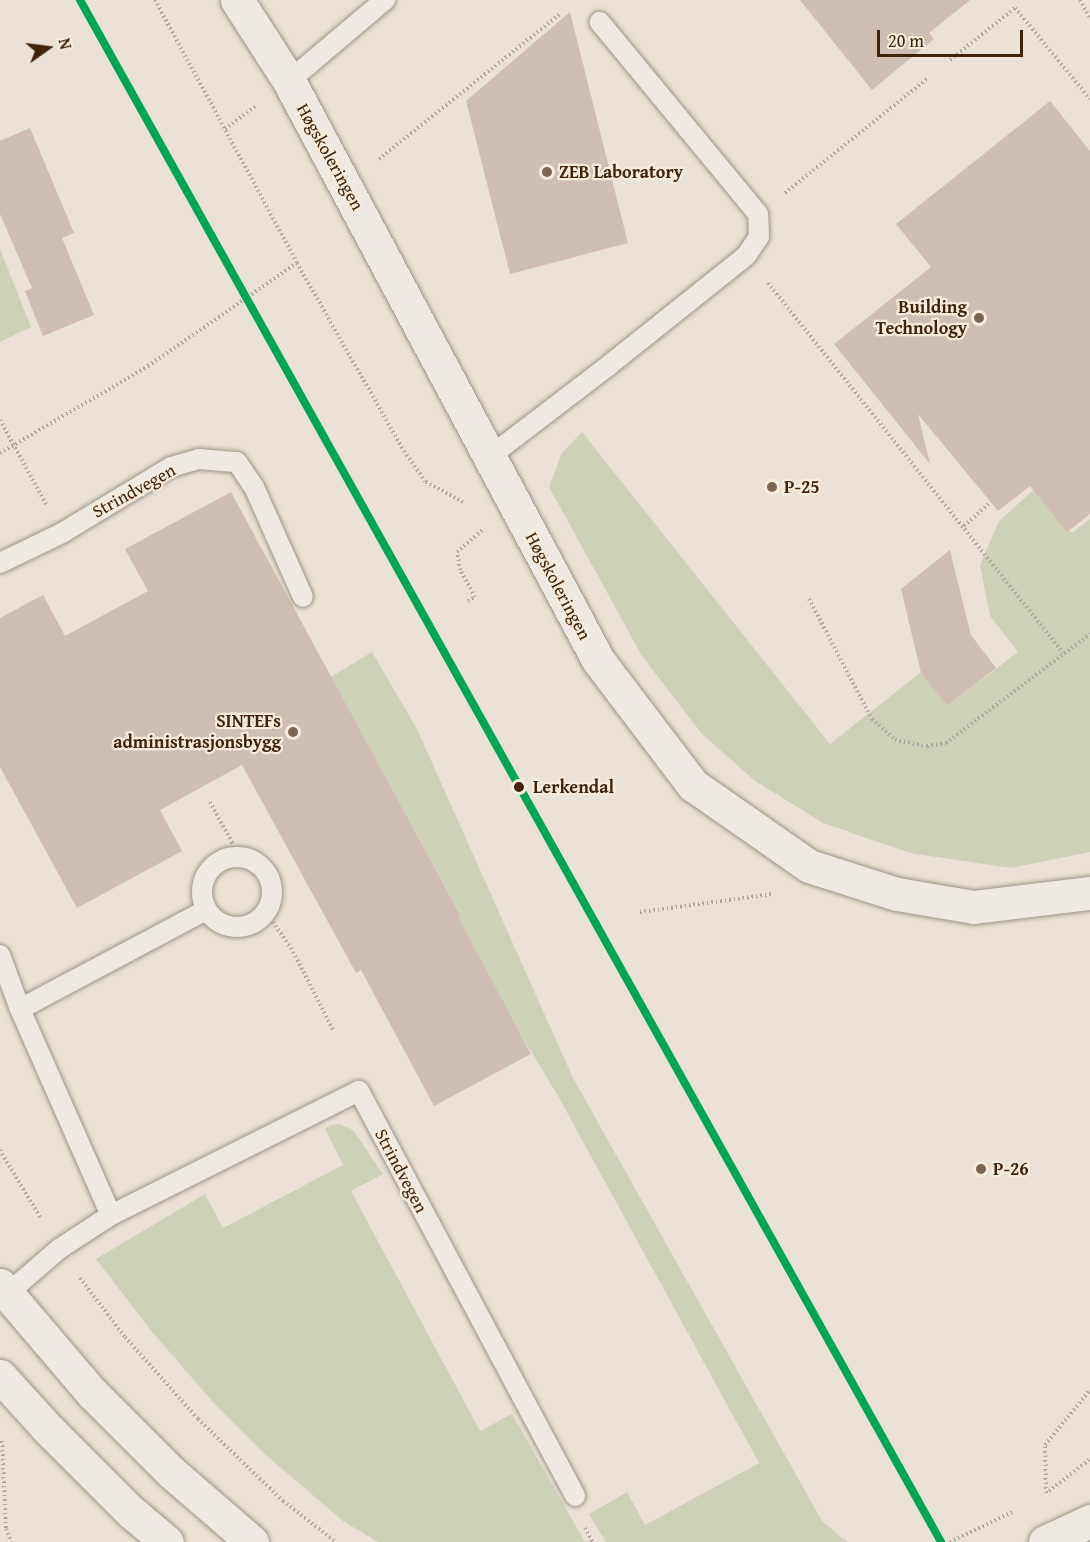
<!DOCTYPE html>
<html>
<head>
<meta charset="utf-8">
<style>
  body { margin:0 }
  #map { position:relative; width:1090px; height:1542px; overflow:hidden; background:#ebe2d5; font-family:"Gentium Book Plus",serif }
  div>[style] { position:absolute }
  .green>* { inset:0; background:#cdd2b6 }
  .building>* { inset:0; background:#cfbeb1 }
  .path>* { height:4px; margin-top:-2px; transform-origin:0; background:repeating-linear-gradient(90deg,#aea69f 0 1.5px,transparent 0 4.5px) }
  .roads { filter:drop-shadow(0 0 2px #9d9489) drop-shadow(0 0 2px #9d9489) }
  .lane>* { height:20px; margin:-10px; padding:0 10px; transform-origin:10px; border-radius:10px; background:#eeeae3 }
  .lane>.ring { margin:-10px; padding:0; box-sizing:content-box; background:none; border:20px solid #eeeae3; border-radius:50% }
  .street>* { height:33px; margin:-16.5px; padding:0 16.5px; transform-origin:16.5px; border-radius:16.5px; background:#eeeae3 }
  .secondary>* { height:33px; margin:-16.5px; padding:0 16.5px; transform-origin:16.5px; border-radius:16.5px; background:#eeeae3 }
  .rail-1>* { height:8px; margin:-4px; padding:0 4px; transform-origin:4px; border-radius:4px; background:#00a651 }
  .dots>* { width:16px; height:16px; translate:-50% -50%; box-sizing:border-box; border:3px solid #f8eddd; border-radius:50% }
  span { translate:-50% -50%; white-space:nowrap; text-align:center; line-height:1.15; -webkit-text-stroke:4.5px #f8eddd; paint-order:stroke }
  .street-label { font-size:18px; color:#41230a }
  .poi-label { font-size:18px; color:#41230a; font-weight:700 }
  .left { translate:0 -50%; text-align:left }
  .right { translate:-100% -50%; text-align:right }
  .stop-label { font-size:18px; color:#41230a; font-weight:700 }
  .north { position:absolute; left:18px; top:18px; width:60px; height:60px; -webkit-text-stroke:4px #f8eddd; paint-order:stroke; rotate:76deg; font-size:16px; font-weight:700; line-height:24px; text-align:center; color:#41230a }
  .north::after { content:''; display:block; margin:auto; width:21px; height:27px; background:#41230a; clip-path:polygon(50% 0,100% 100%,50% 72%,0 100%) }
  .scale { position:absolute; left:877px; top:30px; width:146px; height:27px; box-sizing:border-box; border:3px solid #41230a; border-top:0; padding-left:8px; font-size:18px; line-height:21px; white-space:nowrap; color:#41230a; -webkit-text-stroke:4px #f8eddd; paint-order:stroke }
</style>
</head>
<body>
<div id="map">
  <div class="green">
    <i style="clip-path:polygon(0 249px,31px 327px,0 342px)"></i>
    <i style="clip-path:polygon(582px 432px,830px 744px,921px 672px,947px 706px,1018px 652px,990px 616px,980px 565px,999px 521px,1036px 488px,1072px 533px,1090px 519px,1090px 852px,1011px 868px,910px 853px,823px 823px,755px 781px,702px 734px,642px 656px,549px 487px,562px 453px)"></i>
    <i style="clip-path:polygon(372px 652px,417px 729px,573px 1078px,822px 1521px,847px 1542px,606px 1542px,589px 1514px,627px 1492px,645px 1525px,759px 1463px,558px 1096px,452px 921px,461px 915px,331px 677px)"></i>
    <i style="clip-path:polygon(340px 1124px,353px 1130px,383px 1174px,351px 1191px,480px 1431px,512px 1414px,585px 1542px,378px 1542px,343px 1521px,267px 1456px,213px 1402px,153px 1333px,96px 1259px,205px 1194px,223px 1228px,343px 1165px,325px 1129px,330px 1125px)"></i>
  </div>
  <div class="building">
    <i style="clip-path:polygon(800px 0,970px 0,929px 33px,934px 39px,872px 90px)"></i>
    <i style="clip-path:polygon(570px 12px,628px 243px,510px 274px,466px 101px)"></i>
    <i style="clip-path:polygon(1050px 101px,1090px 151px,1090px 514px,1067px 532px,1030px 486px,998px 511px,918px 414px,930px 464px,834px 344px,931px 267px,896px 224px)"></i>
    <i style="clip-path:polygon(30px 128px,74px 233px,62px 238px,94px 315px,43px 336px,25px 291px,32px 288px,0 214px,0 141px)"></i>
    <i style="clip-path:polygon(231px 492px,461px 916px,458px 917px,531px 1054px,434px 1106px,361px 970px,356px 973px,242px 765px,160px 810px,182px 851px,77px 908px,0 767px,0 618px,43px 595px,65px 636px,148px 591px,125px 549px)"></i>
    <i style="clip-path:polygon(950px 550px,971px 635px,996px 668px,947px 706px,921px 673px,901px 589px)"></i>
  </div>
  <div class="path">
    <i style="left:155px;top:0;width:299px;rotate:61.6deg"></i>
    <i style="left:1080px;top:0;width:20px;rotate:60deg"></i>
    <i style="left:950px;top:60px;width:83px;rotate:-38.7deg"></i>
    <i style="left:1015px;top:8px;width:118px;rotate:50.5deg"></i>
    <i style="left:225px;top:129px;width:39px;rotate:-37deg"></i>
    <i style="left:379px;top:159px;width:231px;rotate:-38.7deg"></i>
    <i style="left:785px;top:193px;width:182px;rotate:-38.8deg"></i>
    <i style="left:768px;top:283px;width:473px;rotate:51.4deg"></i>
    <i style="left:0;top:420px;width:96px;rotate:61.3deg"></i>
    <i style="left:0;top:453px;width:172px;rotate:-30.4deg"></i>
    <i style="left:148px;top:366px;width:181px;rotate:-34.7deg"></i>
    <i style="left:297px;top:263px;width:216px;rotate:60.4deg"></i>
    <i style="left:404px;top:451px;width:38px;rotate:55deg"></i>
    <i style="left:426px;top:482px;width:42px;rotate:28.4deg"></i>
    <i style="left:964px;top:526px;width:36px;rotate:-42deg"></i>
    <i style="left:809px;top:599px;width:136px;rotate:62.3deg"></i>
    <i style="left:872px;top:719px;width:31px;rotate:42deg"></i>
    <i style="left:895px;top:740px;width:33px;rotate:11deg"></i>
    <i style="left:927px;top:746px;width:19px;rotate:-9deg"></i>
    <i style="left:946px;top:743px;width:181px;rotate:-37.1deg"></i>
    <i style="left:468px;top:601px;width:8px;rotate:-30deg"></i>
    <i style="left:475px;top:597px;width:31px;rotate:-119deg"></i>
    <i style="left:460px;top:570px;width:18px;rotate:-99deg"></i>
    <i style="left:457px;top:552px;width:33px;rotate:-41deg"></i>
    <i style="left:210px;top:802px;width:46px;rotate:61.2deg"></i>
    <i style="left:232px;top:842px;width:15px;rotate:79deg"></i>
    <i style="left:265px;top:911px;width:45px;rotate:54.9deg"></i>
    <i style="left:291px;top:948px;width:92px;rotate:62.9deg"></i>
    <i style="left:640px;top:912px;width:134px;rotate:-7.7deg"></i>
    <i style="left:0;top:1150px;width:80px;rotate:59.3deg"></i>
    <i style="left:80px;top:1278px;width:74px;rotate:52.7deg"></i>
    <i style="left:125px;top:1337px;width:110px;rotate:48.3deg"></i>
    <i style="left:198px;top:1419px;width:118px;rotate:44deg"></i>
    <i style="left:283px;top:1501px;width:67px;rotate:37.7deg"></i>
    <i style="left:2px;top:1441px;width:88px;rotate:87.4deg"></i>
    <i style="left:6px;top:1529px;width:14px;rotate:69deg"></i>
    <i style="left:1049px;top:1491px;width:52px;rotate:-38deg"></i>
    <i style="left:1046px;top:1493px;width:48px;rotate:-91.2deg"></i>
    <i style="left:1045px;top:1445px;width:71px;rotate:-50.7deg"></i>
    <i style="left:585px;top:1528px;width:16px;rotate:60deg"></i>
    <i style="left:950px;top:1542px;width:71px;rotate:-25.8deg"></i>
  </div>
  <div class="roads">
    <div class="lane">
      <i style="left:289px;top:81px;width:126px;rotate:-40.2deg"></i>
      <i style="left:489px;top:457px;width:150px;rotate:-37.4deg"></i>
      <i style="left:608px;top:366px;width:176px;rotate:-38.6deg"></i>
      <i style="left:746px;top:256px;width:23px;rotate:-56deg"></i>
      <i style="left:759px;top:237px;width:23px;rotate:-92deg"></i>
      <i style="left:758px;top:214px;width:249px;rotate:-129.5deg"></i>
      <i style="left:0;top:563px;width:69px;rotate:-25.8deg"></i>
      <i style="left:62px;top:533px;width:127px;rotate:-31.2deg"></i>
      <i style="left:171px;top:467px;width:29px;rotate:-16deg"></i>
      <i style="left:199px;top:459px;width:38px;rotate:5deg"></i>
      <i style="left:237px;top:462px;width:30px;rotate:56deg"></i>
      <i style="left:254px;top:487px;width:120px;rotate:66deg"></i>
      <i class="ring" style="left:202px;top:857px;width:50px;height:50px"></i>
      <i style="left:0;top:955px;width:58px;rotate:69.7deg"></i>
      <i style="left:20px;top:1009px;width:225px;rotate:66.2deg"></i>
      <i style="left:20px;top:1009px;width:211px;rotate:-28deg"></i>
      <i style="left:0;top:1300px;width:78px;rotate:-40.8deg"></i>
      <i style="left:59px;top:1249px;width:62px;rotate:-33.2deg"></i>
      <i style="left:111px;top:1215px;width:277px;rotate:-26.6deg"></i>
      <i style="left:359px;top:1091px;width:459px;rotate:61.9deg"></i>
    </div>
    <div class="street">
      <i style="left:237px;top:0;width:96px;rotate:57.3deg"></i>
      <i style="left:289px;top:81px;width:656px;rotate:61.91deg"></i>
      <i style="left:598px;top:660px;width:157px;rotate:52.8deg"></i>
      <i style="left:693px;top:785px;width:141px;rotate:34.9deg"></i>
      <i style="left:809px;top:866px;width:92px;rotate:17.7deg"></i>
      <i style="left:897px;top:894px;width:78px;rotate:9.6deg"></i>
      <i style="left:974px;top:907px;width:117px;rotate:-6.9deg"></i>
    </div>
    <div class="secondary">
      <i style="left:0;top:1285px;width:142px;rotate:49.6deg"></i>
      <i style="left:92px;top:1393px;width:112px;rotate:45deg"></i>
      <i style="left:171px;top:1472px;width:107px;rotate:40.8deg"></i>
      <i style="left:0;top:1376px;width:73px;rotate:47.8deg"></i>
      <i style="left:49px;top:1430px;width:115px;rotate:45deg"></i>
      <i style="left:130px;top:1511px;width:48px;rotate:40deg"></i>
      <i style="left:1045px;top:1542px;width:50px;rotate:-25deg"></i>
    </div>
  </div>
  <div class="rail-1">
    <i style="left:80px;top:0;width:1766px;rotate:60.82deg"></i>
  </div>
  <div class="dots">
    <i style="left:547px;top:172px;background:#7c6651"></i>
    <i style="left:979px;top:318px;background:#7c6651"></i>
    <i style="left:772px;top:487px;background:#7c6651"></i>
    <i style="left:293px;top:732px;background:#7c6651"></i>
    <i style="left:519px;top:787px;background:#41230a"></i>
    <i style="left:981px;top:1169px;background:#7c6651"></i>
  </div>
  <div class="street-label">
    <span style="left:330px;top:157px;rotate:61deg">Høgskoleringen</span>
    <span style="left:134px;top:491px;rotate:-29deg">Strindvegen</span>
    <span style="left:558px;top:586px;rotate:62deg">Høgskoleringen</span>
    <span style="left:401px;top:1171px;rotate:62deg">Strindvegen</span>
  </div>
  <div class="poi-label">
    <span class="left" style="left:559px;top:172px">ZEB Laboratory</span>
    <span class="right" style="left:967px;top:318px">Building<br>Technology</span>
    <span class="left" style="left:784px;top:487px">P-25</span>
    <span class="right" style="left:281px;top:732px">SINTEFs<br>administrasjonsbygg</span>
    <span class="left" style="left:993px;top:1169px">P-26</span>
  </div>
  <div class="stop-label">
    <span class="left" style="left:533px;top:787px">Lerkendal</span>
  </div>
  <div class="north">N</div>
  <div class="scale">20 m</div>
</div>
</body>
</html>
